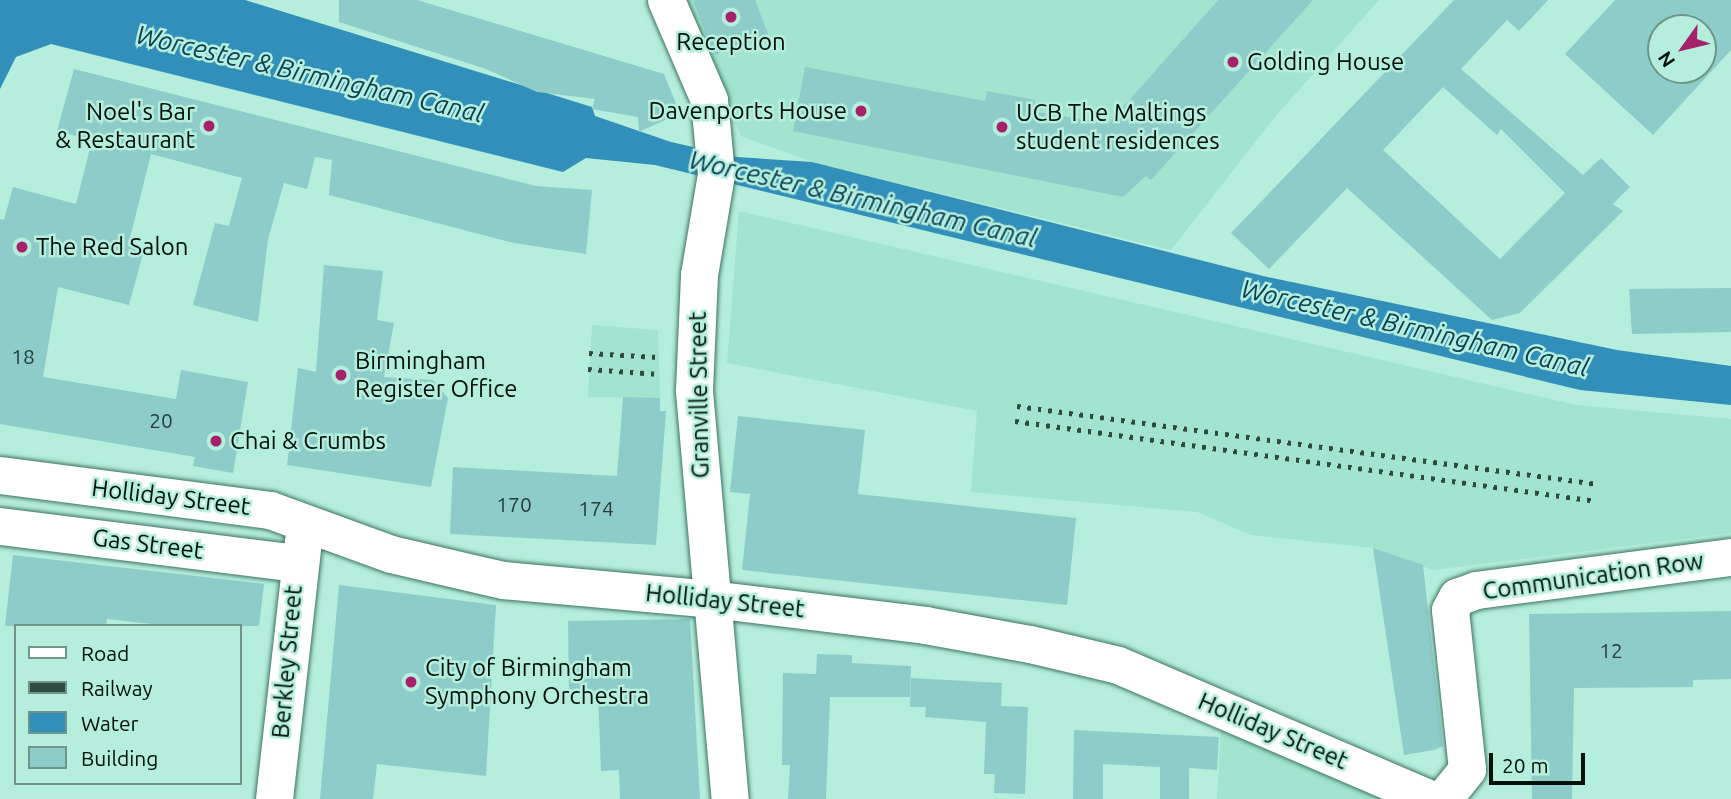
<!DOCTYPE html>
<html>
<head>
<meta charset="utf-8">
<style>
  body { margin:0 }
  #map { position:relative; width:1731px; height:799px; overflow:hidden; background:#b5eedc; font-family:Ubuntu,sans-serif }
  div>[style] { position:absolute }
  .built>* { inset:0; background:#a2e4cf }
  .water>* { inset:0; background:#318fba }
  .building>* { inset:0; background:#8eccc9 }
  .roads { filter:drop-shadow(0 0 2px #3e7364) drop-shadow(0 0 2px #3e7364) }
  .street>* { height:37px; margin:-18.5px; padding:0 18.5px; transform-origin:18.5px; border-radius:18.5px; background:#fff }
  .rail>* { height:5px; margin-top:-2.5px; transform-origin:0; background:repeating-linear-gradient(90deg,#2f4a41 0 3.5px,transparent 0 10.5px) }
  .dots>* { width:19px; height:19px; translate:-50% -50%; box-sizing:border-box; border:4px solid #b5eedc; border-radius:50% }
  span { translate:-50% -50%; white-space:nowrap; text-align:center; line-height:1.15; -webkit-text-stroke:5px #b5eedc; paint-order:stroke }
  .number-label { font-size:21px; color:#243f3a }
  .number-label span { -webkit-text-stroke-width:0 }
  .poi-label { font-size:24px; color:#00100b }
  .left { translate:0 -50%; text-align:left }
  .right { translate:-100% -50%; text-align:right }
  .street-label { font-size:24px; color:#00100b }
  .water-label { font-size:26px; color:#0c4158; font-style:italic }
  .legend { position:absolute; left:14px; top:624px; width:228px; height:161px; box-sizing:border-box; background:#b5eedc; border:2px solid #6d9588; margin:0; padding:9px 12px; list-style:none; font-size:21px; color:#00100b }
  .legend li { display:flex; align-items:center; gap:14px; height:35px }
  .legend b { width:35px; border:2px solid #6d9588 }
  .north { position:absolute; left:1647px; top:14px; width:70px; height:70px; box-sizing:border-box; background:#b5eedc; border:2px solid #6d9588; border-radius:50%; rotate:236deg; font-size:19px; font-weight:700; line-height:28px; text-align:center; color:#00100b }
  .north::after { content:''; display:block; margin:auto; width:24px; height:32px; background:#a7216a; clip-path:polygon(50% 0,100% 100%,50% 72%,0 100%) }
  .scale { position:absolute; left:1489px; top:753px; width:96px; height:32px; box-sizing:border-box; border:4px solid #00100b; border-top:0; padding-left:9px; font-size:21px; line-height:24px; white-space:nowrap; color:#00100b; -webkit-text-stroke:5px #b5eedc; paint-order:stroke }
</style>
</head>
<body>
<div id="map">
  <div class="built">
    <i style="clip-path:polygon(678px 0,1379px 0,1274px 118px,1171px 250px,812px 162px,741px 136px)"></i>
    <i style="clip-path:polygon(739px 211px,1576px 405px,1731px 419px,1731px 533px,1433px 570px,1373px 548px,1251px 535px,1197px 512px,971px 492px,977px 411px,727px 363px)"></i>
    <i style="clip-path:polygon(592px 325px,658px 330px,660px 398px,588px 397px)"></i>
    <i style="clip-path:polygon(1221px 728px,1382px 799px,1217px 799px)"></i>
  </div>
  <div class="water">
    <i style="clip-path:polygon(0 0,245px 0,592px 107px,595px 116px,671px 142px,737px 157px,812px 162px,1263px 276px,1617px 350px,1731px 366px,1731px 405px,1580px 390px,655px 165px,586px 158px,563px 172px,51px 44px,16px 57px,0 89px)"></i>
  </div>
  <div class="building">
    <i style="clip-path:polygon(339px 0,417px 0,664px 74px,680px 113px,639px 132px,638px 117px,592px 109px,595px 99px,537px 92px,486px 69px,339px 22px)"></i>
    <i style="clip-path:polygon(693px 0,755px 0,768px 34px,714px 55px)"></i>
    <i style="clip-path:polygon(1218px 0,1313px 0,1151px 180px,1146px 176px,1123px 197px,793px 131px,805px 67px,985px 101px,987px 91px,1035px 100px,1033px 111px,1108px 124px)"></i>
    <i style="clip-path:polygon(evenodd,1454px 0,1548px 0,1519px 31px,1507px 20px,1461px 69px,1583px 175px,1601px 158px,1630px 187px,1613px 204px,1623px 211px,1520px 313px,1492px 320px,1347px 188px,1269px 269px,1231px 233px,1454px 0,1443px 87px,1497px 135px,1501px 129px,1565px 193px,1500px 259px,1383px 150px,1443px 87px)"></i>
    <i style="clip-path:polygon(evenodd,1615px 0,1731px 0,1731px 50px,1653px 135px,1565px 54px,1615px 0,1661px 28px,1703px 28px,1703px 70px,1661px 70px,1661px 28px)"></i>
    <i style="clip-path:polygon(74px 69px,536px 186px,592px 190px,586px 254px,514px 243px,329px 195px,332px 160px,315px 157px,307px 189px,284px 183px,268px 239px,258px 322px,193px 305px,215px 223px,229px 226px,242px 178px,151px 154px,128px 246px,144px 250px,129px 305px,58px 287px,43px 377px,176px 399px,181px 370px,248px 382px,233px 473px,193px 466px,195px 457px,0 424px,0 219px,4px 220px,13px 187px,76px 204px,92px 140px,57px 131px)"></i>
    <i style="clip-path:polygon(324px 265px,383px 271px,377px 320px,394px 323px,384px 377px,433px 380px,448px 398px,431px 487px,287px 465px,298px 368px,316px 372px)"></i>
    <i style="clip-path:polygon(1731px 288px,1731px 332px,1632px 334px,1629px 289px)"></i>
    <i style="clip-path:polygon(623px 397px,660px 398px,660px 411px,666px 411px,656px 545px,450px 534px,453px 467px,617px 476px)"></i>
    <i style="clip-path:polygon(738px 416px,865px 430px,858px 494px,1076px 518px,1067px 605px,742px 570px,750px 494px,730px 492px)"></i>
    <i style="clip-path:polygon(1373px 548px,1423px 565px,1443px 746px,1434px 750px,1404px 755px)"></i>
    <i style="clip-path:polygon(13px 555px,264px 584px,259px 626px,169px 626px,107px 619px,106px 626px,5px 626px)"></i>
    <i style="clip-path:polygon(339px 585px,496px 605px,486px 776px,377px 764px,373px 799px,320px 799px)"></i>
    <i style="clip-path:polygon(1731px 611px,1731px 679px,1693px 680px,1693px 687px,1574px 688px,1572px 799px,1532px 799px,1529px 614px)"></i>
    <i style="clip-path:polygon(690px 619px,700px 799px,620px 799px,619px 770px,601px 771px,598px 691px,569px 691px,568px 621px)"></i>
    <i style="clip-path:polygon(817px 654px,852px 655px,852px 663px,911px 666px,910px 697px,830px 697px,826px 799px,788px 799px,790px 765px,782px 765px,783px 673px,816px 674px)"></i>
    <i style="clip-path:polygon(911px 678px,1002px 683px,1001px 706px,1028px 707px,1025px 794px,994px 793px,995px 774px,984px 774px,986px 722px,925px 717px,926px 707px,910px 707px)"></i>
    <i style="clip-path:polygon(1074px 730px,1219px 737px,1217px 770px,1189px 768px,1189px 799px,1160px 799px,1160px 767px,1103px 764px,1103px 799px,1073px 799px)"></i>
  </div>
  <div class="roads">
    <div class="street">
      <i style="left:666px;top:0;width:109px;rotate:66.7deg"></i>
      <i style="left:709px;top:100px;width:74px;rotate:84.6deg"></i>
      <i style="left:716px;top:174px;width:102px;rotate:99.6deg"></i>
      <i style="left:699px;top:275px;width:116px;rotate:92.5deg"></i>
      <i style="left:694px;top:391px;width:410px;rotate:85deg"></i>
      <i style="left:0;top:475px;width:272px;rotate:7.4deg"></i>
      <i style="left:270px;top:510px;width:129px;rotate:20deg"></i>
      <i style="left:391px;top:554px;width:115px;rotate:13.1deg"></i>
      <i style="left:503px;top:580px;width:209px;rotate:5.2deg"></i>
      <i style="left:711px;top:599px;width:216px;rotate:6.9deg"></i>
      <i style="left:925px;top:625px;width:107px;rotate:10.3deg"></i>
      <i style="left:1030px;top:644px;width:90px;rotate:13.4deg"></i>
      <i style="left:1118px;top:665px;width:340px;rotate:23.2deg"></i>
      <i style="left:0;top:526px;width:298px;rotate:7.1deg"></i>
      <i style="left:274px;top:799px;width:260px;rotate:-83.6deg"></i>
      <i style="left:1443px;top:799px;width:38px;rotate:-51deg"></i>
      <i style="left:1467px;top:769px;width:160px;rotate:-96.1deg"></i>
      <i style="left:1450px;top:610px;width:15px;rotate:-62deg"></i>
      <i style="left:1457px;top:597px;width:20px;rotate:-20deg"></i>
      <i style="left:1476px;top:590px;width:257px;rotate:-7.4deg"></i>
    </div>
  </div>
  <div class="rail">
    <i style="left:589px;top:353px;width:69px;rotate:3.3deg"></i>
    <i style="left:588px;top:369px;width:71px;rotate:4deg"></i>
    <i style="left:1017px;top:406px;width:586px;rotate:7.65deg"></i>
    <i style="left:1015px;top:421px;width:587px;rotate:7.83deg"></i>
  </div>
  <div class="dots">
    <i style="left:731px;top:17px;background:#a7216a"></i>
    <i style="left:1233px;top:62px;background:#a7216a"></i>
    <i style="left:861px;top:111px;background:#a7216a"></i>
    <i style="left:209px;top:126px;background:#a7216a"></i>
    <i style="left:1002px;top:127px;background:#a7216a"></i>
    <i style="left:22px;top:247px;background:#a7216a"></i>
    <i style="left:341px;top:375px;background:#a7216a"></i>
    <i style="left:216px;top:441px;background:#a7216a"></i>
    <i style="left:411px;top:682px;background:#a7216a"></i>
  </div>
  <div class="number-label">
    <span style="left:23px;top:356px">18</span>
    <span style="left:161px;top:420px">20</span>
    <span style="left:514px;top:504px">170</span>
    <span style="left:596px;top:508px">174</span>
    <span style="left:1611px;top:650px">12</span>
  </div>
  <div class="poi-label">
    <span style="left:731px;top:42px">Reception</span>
    <span class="left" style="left:1247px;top:62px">Golding House</span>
    <span class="right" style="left:847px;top:111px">Davenports House</span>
    <span class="right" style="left:195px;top:126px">Noel's Bar<br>&amp; Restaurant</span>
    <span class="left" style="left:1016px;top:127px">UCB The Maltings<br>student residences</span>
    <span class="left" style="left:36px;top:247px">The Red Salon</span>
    <span class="left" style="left:355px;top:375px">Birmingham<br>Register Office</span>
    <span class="left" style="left:230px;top:441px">Chai &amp; Crumbs</span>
    <span class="left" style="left:425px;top:682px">City of Birmingham<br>Symphony Orchestra</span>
  </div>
  <div class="street-label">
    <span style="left:699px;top:395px;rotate:-91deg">Granville Street</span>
    <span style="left:171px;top:497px;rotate:7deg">Holliday Street</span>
    <span style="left:148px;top:544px;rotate:7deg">Gas Street</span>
    <span style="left:1593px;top:576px;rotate:-8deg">Communication Row</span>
    <span style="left:725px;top:601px;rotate:6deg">Holliday Street</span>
    <span style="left:287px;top:662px;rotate:-85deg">Berkley Street</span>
    <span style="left:1273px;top:731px;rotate:23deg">Holliday Street</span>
  </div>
  <div class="water-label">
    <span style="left:310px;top:74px;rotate:13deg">Worcester &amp; Birmingham Canal</span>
    <span style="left:863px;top:199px;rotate:13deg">Worcester &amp; Birmingham Canal</span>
    <span style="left:1415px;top:328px;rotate:13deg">Worcester &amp; Birmingham Canal</span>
  </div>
  <ul class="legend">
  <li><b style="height:9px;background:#fff"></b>Road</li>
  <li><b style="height:9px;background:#2f4a41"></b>Railway</li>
  <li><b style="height:19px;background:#318fba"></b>Water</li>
  <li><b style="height:19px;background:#8eccc9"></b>Building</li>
  </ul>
  <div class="north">N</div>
  <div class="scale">20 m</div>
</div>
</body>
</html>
